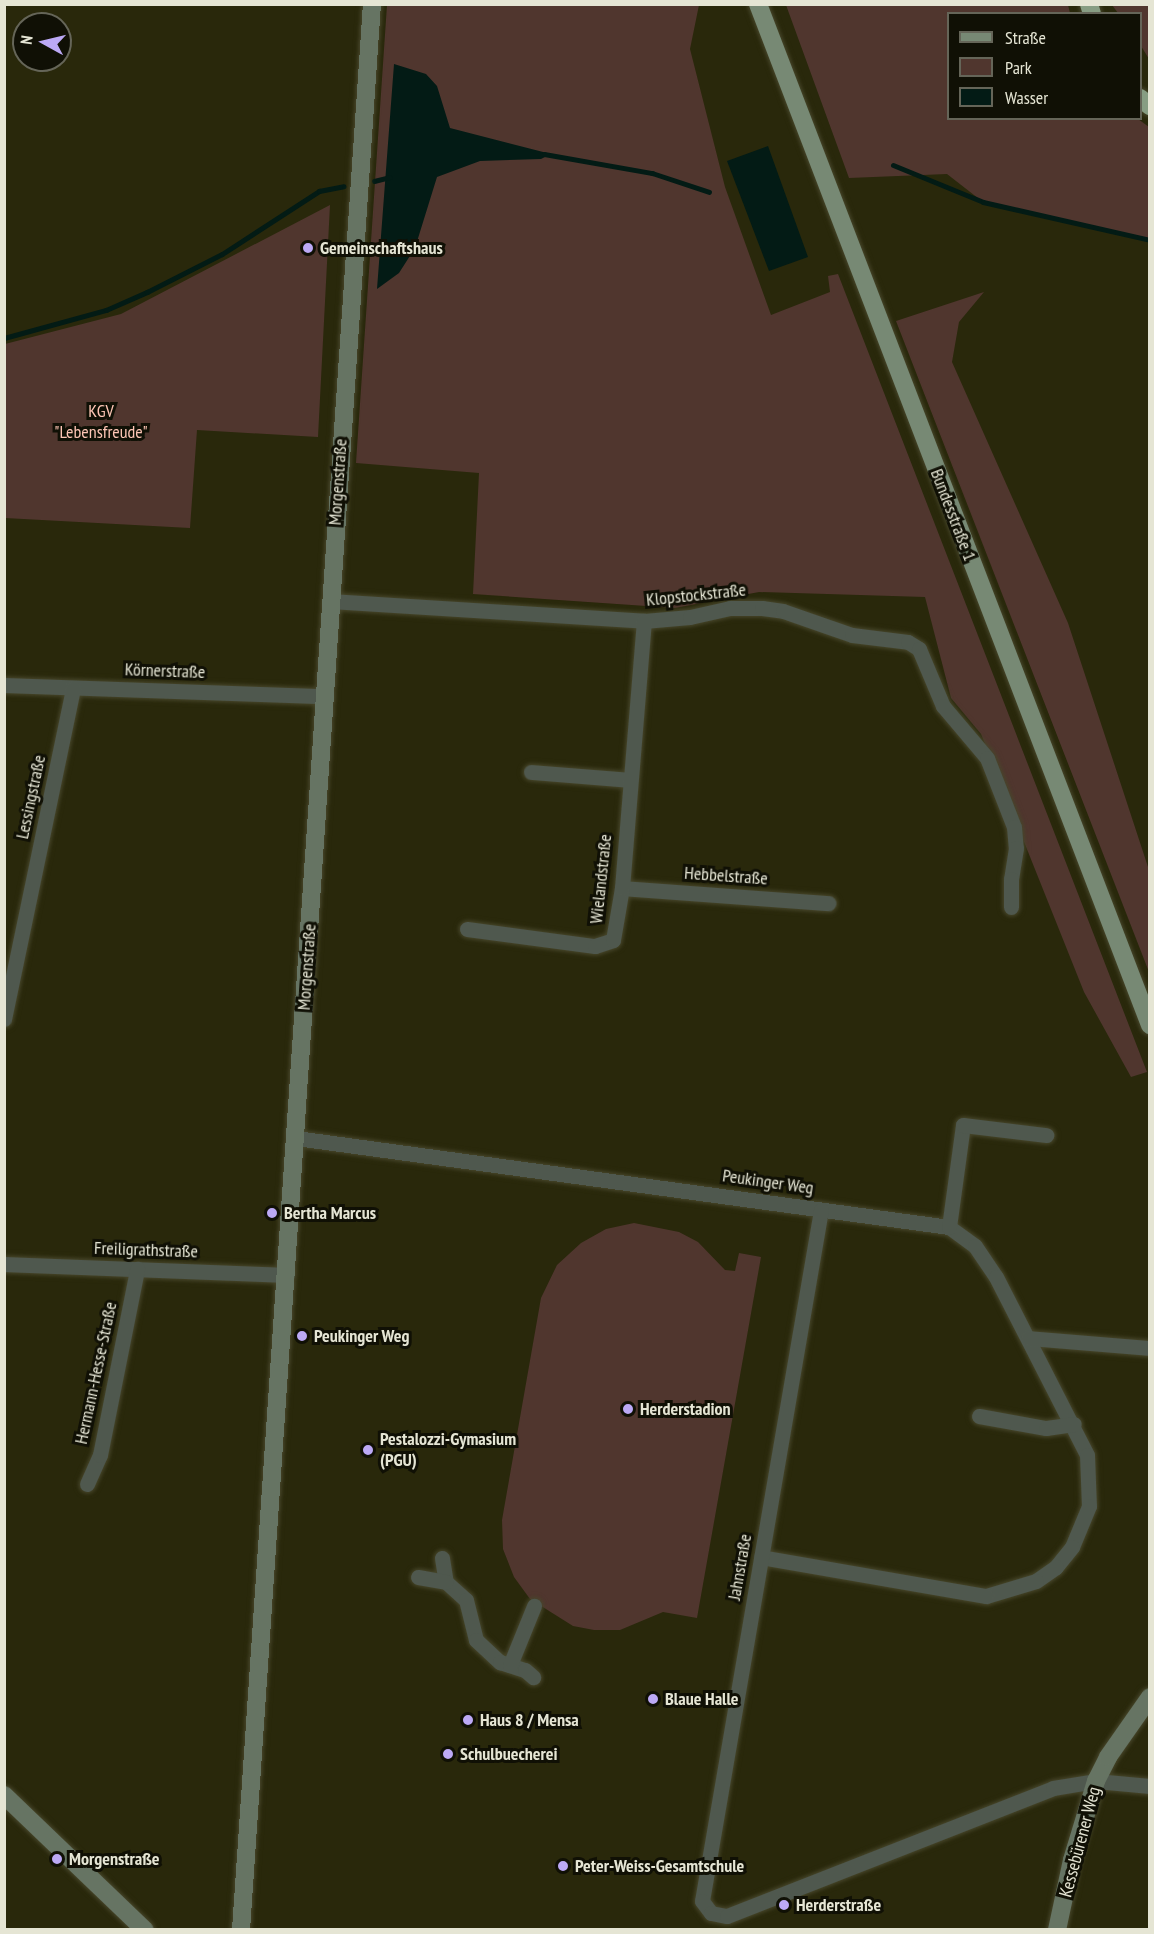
<!DOCTYPE html>
<html>
<head>
<meta charset="utf-8">
<style>
  body { margin:0 }
  #map { position:relative; width:1154px; height:1934px; overflow:hidden; background:#29280b; font-family:"PT Sans Narrow",sans-serif }
  div>[style] { position:absolute }
  .green>* { inset:0; background:#50362e }
  .water>* { inset:0; background:#031b15 }
  .stream>* { height:5px; margin:-2.5px; padding:0 2.5px; transform-origin:2.5px; border-radius:2.5px; background:#031b15 }
  .roads { filter:drop-shadow(0 0 2px #47462b) drop-shadow(0 0 2px #47462b) }
  .street>* { height:15px; margin:-7.5px; padding:0 7.5px; transform-origin:7.5px; border-radius:7.5px; background:#4f584e }
  .secondary>* { height:18px; margin:-9px; padding:0 9px; transform-origin:9px; border-radius:9px; background:#667463 }
  .primary>* { height:18px; margin:-9px; padding:0 9px; transform-origin:9px; border-radius:9px; background:#778974 }
  .highway>* { height:18px; margin:-9px; padding:0 9px; transform-origin:9px; border-radius:9px; background:#879d83 }
  .dots>* { width:16px; height:16px; translate:-50% -50%; box-sizing:border-box; border:3px solid #101005; border-radius:50% }
  span { translate:-50% -50%; white-space:nowrap; text-align:center; line-height:1.15; -webkit-text-stroke:6px #101005; paint-order:stroke }
  .poi-label { font-size:18px; color:#e5e5d4; font-weight:700 }
  .left { translate:0 -50%; text-align:left }
  .park-label { font-size:18px; color:#fec6b5 }
  .street-label { font-size:18px; color:#e5e5d4 }
  .frame { position:absolute; inset:0; border:6px solid #e5e5d4; pointer-events:none }
  .legend { position:absolute; left:947px; top:12px; width:195px; height:108px; box-sizing:border-box; background:#101005; border:2px solid #656558; margin:0; padding:8px 10px; list-style:none; font-size:18px; color:#e5e5d4 }
  .legend li { display:flex; align-items:center; gap:12px; height:30px }
  .legend b { width:30px; border:2px solid #656558 }
  .north { position:absolute; left:12px; top:12px; width:60px; height:60px; box-sizing:border-box; background:#101005; border:2px solid #656558; border-radius:50%; rotate:278deg; font-size:16px; font-weight:700; line-height:24px; text-align:center; color:#e5e5d4 }
  .north::after { content:''; display:block; margin:auto; width:21px; height:27px; background:#bca9f5; clip-path:polygon(50% 0,100% 100%,50% 72%,0 100%) }
</style>
</head>
<body>
<div id="map">
  <div class="green">
    <i style="clip-path:polygon(387px 5px,699px 5px,690px 49px,725px 187px,771px 315px,830px 292px,828px 276px,838px 274px,1147px 1072px,1131px 1077px,1084px 992px,981px 734px,951px 698px,925px 597px,759px 592px,675px 608px,473px 594px,479px 473px,356px 463px)"></i>
    <i style="clip-path:polygon(786px 5px,1068px 5px,1070px 13px,948px 14px,948px 118px,1138px 119px,1149px 127px,1149px 240px,983px 202px,947px 174px,849px 178px)"></i>
    <i style="clip-path:polygon(1112px 5px,1149px 5px,1149px 59px,1141px 46px,1140px 14px,1118px 13px)"></i>
    <i style="clip-path:polygon(330px 205px,318px 437px,197px 430px,190px 528px,5px 518px,5px 344px,121px 314px)"></i>
    <i style="clip-path:polygon(984px 292px,959px 322px,952px 362px,1068px 623px,1149px 870px,1149px 972px,896px 321px)"></i>
    <i style="clip-path:polygon(634px 1223px,679px 1232px,698px 1242px,725px 1270px,735px 1271px,739px 1253px,761px 1257px,697px 1618px,663px 1612px,620px 1630px,594px 1630px,573px 1626px,530px 1599px,514px 1577px,503px 1549px,502px 1520px,541px 1298px,557px 1265px,581px 1243px,606px 1229px)"></i>
  </div>
  <div class="water">
    <i style="clip-path:polygon(394px 64px,426px 74px,437px 86px,450px 128px,551px 154px,541px 159px,480px 161px,437px 177px,415px 248px,399px 273px,377px 289px)"></i>
    <i style="clip-path:polygon(768px 146px,808px 257px,769px 271px,727px 161px)"></i>
  </div>
  <div class="stream">
    <i style="left:544px;top:154px;width:110px;rotate:10deg"></i>
    <i style="left:652px;top:173px;width:60px;rotate:18.4deg"></i>
    <i style="left:893px;top:165px;width:97px;rotate:22.3deg"></i>
    <i style="left:983px;top:202px;width:171px;rotate:12.8deg"></i>
    <i style="left:374px;top:181px;width:16px;rotate:-14deg"></i>
    <i style="left:4px;top:338px;width:106px;rotate:-15.4deg"></i>
    <i style="left:106px;top:310px;width:45px;rotate:-23.7deg"></i>
    <i style="left:147px;top:292px;width:84px;rotate:-26.9deg"></i>
    <i style="left:222px;top:254px;width:116px;rotate:-33deg"></i>
    <i style="left:319px;top:191px;width:25px;rotate:-11deg"></i>
  </div>
  <div class="roads">
    <div class="street">
      <i style="left:330px;top:601px;width:315px;rotate:3.6deg"></i>
      <i style="left:644px;top:621px;width:46px;rotate:-5deg"></i>
      <i style="left:690px;top:617px;width:41px;rotate:-12.7deg"></i>
      <i style="left:730px;top:608px;width:32px"></i>
      <i style="left:762px;top:608px;width:21px;rotate:8deg"></i>
      <i style="left:783px;top:611px;width:73px;rotate:19.2deg"></i>
      <i style="left:852px;top:635px;width:56px;rotate:7.1deg"></i>
      <i style="left:908px;top:642px;width:13px;rotate:32deg"></i>
      <i style="left:919px;top:649px;width:62px;rotate:67.2deg"></i>
      <i style="left:943px;top:706px;width:68px;rotate:49.8deg"></i>
      <i style="left:987px;top:758px;width:74px;rotate:68.6deg"></i>
      <i style="left:1014px;top:827px;width:21px;rotate:85deg"></i>
      <i style="left:1016px;top:848px;width:31px;rotate:99deg"></i>
      <i style="left:1011px;top:879px;width:28px;rotate:90deg"></i>
      <i style="left:4px;top:685px;width:320px;rotate:2deg"></i>
      <i style="left:531px;top:772px;width:99px;rotate:4.6deg"></i>
      <i style="left:622px;top:888px;width:207px;rotate:4.2deg"></i>
      <i style="left:467px;top:929px;width:129px;rotate:7.6deg"></i>
      <i style="left:595px;top:946px;width:19px;rotate:-18deg"></i>
      <i style="left:613px;top:940px;width:53px;rotate:-80.2deg"></i>
      <i style="left:622px;top:888px;width:268px;rotate:-85.3deg"></i>
      <i style="left:4px;top:1019px;width:338px;rotate:-78.2deg"></i>
      <i style="left:296px;top:1138px;width:659px;rotate:7.76deg"></i>
      <i style="left:949px;top:1227px;width:32px;rotate:36deg"></i>
      <i style="left:975px;top:1246px;width:37px;rotate:56deg"></i>
      <i style="left:996px;top:1277px;width:200px;rotate:62.9deg"></i>
      <i style="left:1087px;top:1455px;width:51px;rotate:87.8deg"></i>
      <i style="left:1089px;top:1506px;width:44px;rotate:112.5deg"></i>
      <i style="left:1072px;top:1547px;width:26px;rotate:129deg"></i>
      <i style="left:1056px;top:1567px;width:24px;rotate:145deg"></i>
      <i style="left:1036px;top:1581px;width:52px;rotate:163.3deg"></i>
      <i style="left:986px;top:1596px;width:228px;rotate:-170.2deg"></i>
      <i style="left:821px;top:1210px;width:701px;rotate:99.77deg"></i>
      <i style="left:702px;top:1901px;width:15px;rotate:53deg"></i>
      <i style="left:711px;top:1913px;width:16px;rotate:11deg"></i>
      <i style="left:727px;top:1916px;width:350px;rotate:-21.4deg"></i>
      <i style="left:1053px;top:1788px;width:44px;rotate:-9.2deg"></i>
      <i style="left:1096px;top:1781px;width:54px;rotate:5.3deg"></i>
      <i style="left:949px;top:1227px;width:103px;rotate:-82.2deg"></i>
      <i style="left:963px;top:1125px;width:84px;rotate:6.9deg"></i>
      <i style="left:4px;top:1264px;width:283px;rotate:2.2deg"></i>
      <i style="left:1028px;top:1338px;width:122px;rotate:4.7deg"></i>
      <i style="left:979px;top:1416px;width:68px;rotate:10.2deg"></i>
      <i style="left:1046px;top:1428px;width:28px;rotate:-8deg"></i>
      <i style="left:87px;top:1484px;width:32px;rotate:-66deg"></i>
      <i style="left:100px;top:1455px;width:190px;rotate:-78.7deg"></i>
      <i style="left:442px;top:1558px;width:24px;rotate:81deg"></i>
      <i style="left:446px;top:1582px;width:27px;rotate:42deg"></i>
      <i style="left:466px;top:1600px;width:41px;rotate:76deg"></i>
      <i style="left:476px;top:1640px;width:33px;rotate:43deg"></i>
      <i style="left:500px;top:1662px;width:26px;rotate:18deg"></i>
      <i style="left:525px;top:1670px;width:11px;rotate:41deg"></i>
      <i style="left:418px;top:1577px;width:28px;rotate:10deg"></i>
      <i style="left:510px;top:1665px;width:64px;rotate:-67.9deg"></i>
    </div>
    <div class="secondary">
      <i style="left:4px;top:1795px;width:195px;rotate:43.8deg"></i>
      <i style="left:241px;top:1930px;width:1930px;rotate:-86.11deg"></i>
      <i style="left:1057px;top:1930px;width:72px;rotate:-77.9deg"></i>
      <i style="left:1072px;top:1860px;width:83px;rotate:-73.1deg"></i>
      <i style="left:1096px;top:1781px;width:27px;rotate:-63deg"></i>
      <i style="left:1108px;top:1757px;width:73px;rotate:-55deg"></i>
    </div>
    <div class="primary">
      <i style="left:758px;top:4px;width:1094px;rotate:69deg"></i>
    </div>
    <div class="highway">
      <i style="left:1089px;top:4px;width:10px;rotate:73deg"></i>
      <i style="left:1140px;top:98px;width:13px;rotate:39deg"></i>
    </div>
  </div>
  <div class="dots">
    <i style="left:308px;top:248px;background:#bca9f5"></i>
    <i style="left:272px;top:1213px;background:#bca9f5"></i>
    <i style="left:302px;top:1336px;background:#bca9f5"></i>
    <i style="left:628px;top:1409px;background:#bca9f5"></i>
    <i style="left:368px;top:1450px;background:#bca9f5"></i>
    <i style="left:653px;top:1699px;background:#bca9f5"></i>
    <i style="left:468px;top:1720px;background:#bca9f5"></i>
    <i style="left:448px;top:1754px;background:#bca9f5"></i>
    <i style="left:57px;top:1859px;background:#bca9f5"></i>
    <i style="left:563px;top:1866px;background:#bca9f5"></i>
    <i style="left:784px;top:1905px;background:#bca9f5"></i>
  </div>
  <div class="poi-label">
    <span class="left" style="left:320px;top:248px">Gemeinschaftshaus</span>
    <span class="left" style="left:284px;top:1213px">Bertha Marcus</span>
    <span class="left" style="left:314px;top:1336px">Peukinger Weg</span>
    <span class="left" style="left:640px;top:1409px">Herderstadion</span>
    <span class="left" style="left:380px;top:1450px">Pestalozzi-Gymasium<br>(PGU)</span>
    <span class="left" style="left:665px;top:1699px">Blaue Halle</span>
    <span class="left" style="left:480px;top:1720px">Haus 8 / Mensa</span>
    <span class="left" style="left:460px;top:1754px">Schulbuecherei</span>
    <span class="left" style="left:69px;top:1859px">Morgenstraße</span>
    <span class="left" style="left:575px;top:1866px">Peter-Weiss-Gesamtschule</span>
    <span class="left" style="left:796px;top:1905px">Herderstraße</span>
  </div>
  <div class="park-label">
    <span style="left:101px;top:422px">KGV<br>"Lebensfreude"</span>
  </div>
  <div class="street-label">
    <span style="left:338px;top:482px;rotate:-86deg">Morgenstraße</span>
    <span style="left:953px;top:515px;rotate:69deg">Bundesstraße 1</span>
    <span style="left:696px;top:595px;rotate:-6deg">Klopstockstraße</span>
    <span style="left:165px;top:671px;rotate:2deg">Körnerstraße</span>
    <span style="left:31px;top:797px;rotate:-78deg">Lessingstraße</span>
    <span style="left:726px;top:876px;rotate:4deg">Hebbelstraße</span>
    <span style="left:601px;top:879px;rotate:-84deg">Wielandstraße</span>
    <span style="left:307px;top:967px;rotate:-86deg">Morgenstraße</span>
    <span style="left:768px;top:1182px;rotate:8deg">Peukinger Weg</span>
    <span style="left:146px;top:1250px;rotate:2deg">Freiligrathstraße</span>
    <span style="left:96px;top:1373px;rotate:-78deg">Hermann-Hesse-Straße</span>
    <span style="left:740px;top:1567px;rotate:-80deg">Jahnstraße</span>
    <span style="left:1080px;top:1842px;rotate:-75deg">Kessebürener Weg</span>
  </div>
  <div class="frame"></div>
  <ul class="legend">
  <li><b style="height:8px;background:#778974"></b>Straße</li>
  <li><b style="height:16px;background:#50362e"></b>Park</li>
  <li><b style="height:16px;background:#031b15"></b>Wasser</li>
  </ul>
  <div class="north">N</div>
</div>
</body>
</html>
